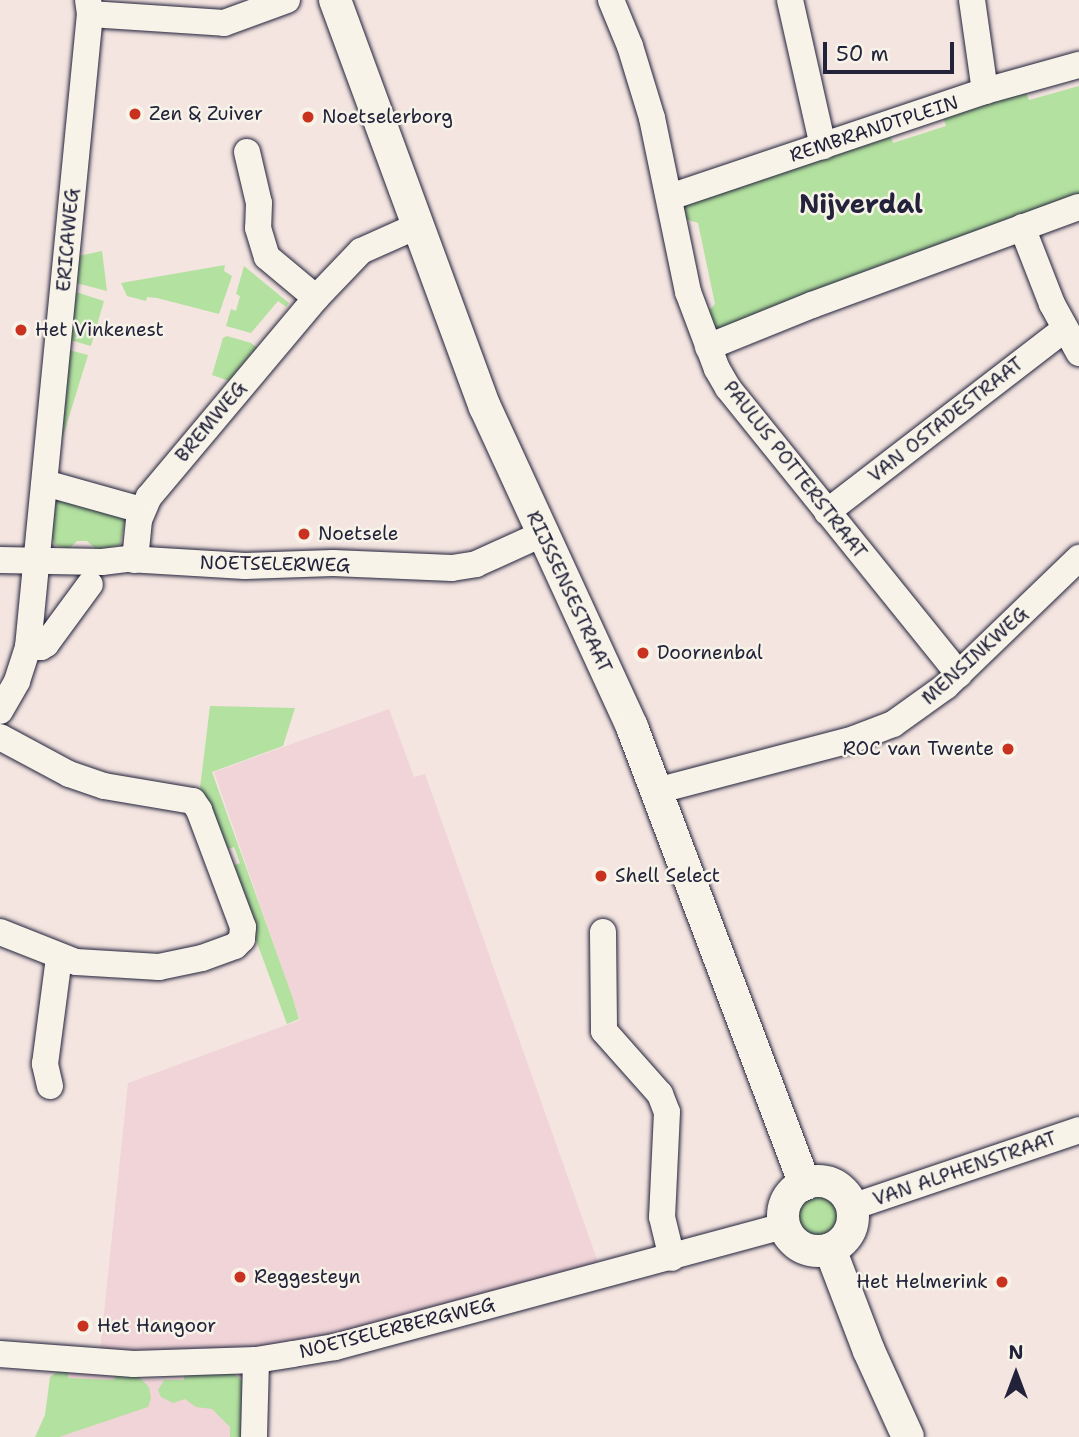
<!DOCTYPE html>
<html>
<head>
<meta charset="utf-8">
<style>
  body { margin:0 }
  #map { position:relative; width:1079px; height:1437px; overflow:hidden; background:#f4e5e1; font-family:"Shantell Sans",sans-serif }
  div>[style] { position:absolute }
  .built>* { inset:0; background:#f0d4d8 }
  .green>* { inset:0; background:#b3e19f }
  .round { border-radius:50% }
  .roads { filter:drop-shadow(0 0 2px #22223b) drop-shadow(0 0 2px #22223b) }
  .minor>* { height:26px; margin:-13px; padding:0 13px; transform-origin:13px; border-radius:13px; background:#f7f3e8 }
  .major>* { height:32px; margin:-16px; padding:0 16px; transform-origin:16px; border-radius:16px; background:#f7f3e8 }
  .major>.ring { margin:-16px; padding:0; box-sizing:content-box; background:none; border:32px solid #f7f3e8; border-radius:50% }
  .dots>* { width:19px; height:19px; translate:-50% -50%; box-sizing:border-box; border:4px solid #f7f3e8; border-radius:50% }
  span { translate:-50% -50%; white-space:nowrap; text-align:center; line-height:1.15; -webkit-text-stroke:5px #f7f3e8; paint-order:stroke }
  .poi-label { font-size:19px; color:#22223b }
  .left { translate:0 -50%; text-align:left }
  .right { translate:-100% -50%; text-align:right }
  .street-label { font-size:19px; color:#22223b }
  .district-label { font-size:26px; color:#22223b; font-weight:700 }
  .north { position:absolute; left:981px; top:1339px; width:70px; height:70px; -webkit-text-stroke:5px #f7f3e8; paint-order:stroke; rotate:0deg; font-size:19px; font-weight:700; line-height:28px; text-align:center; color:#22223b }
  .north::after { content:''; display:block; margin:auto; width:24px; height:32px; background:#22223b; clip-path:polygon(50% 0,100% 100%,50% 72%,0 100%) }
  .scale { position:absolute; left:823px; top:42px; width:131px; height:32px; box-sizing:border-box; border:4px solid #22223b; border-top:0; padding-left:9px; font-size:21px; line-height:24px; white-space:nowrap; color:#22223b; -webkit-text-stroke:5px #f7f3e8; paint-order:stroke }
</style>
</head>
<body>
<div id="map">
  <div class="built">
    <i style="clip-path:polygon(389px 709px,414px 777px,425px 774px,599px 1265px,332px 1335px,260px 1347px,100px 1351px,128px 1083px,300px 1020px,214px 772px)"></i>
    <i style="clip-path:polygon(63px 1371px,114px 1374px,115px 1380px,229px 1379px,236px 1437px,40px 1437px)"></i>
  </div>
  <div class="green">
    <i style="clip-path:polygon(1079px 86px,1079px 199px,925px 255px,919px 251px,865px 271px,862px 279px,720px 336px,703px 317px,715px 304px,698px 223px,682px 218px,681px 207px,889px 131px,893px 143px,946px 126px,942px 114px,1024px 88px,1029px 100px)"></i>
    <i style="clip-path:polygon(102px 251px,107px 291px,76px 283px,78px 256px)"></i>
    <i style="clip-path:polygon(225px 265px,224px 271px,232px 276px,219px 314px,157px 298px,147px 297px,146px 301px,127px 296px,121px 283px)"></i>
    <i style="clip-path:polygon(244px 266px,289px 303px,286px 307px,278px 301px,251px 333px,226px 326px,231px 309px,236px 311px,240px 296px,236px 294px)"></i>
    <i style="clip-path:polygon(76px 292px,104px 301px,91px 346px,70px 340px)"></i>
    <i style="clip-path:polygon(227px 336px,251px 343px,260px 350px,252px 352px,229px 381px,212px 375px,223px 338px)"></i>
    <i style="clip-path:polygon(69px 350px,88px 355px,60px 446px)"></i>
    <i style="clip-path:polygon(57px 491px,127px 511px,120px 545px,97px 550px,87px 541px,77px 541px,69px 549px,55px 545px,51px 535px)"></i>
    <i style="clip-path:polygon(210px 706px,295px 708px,283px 746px,212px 772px,292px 996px,299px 1019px,287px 1024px,229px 867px,240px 863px,234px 847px,222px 851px,200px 788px)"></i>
    <i class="round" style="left:795px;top:1193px;width:46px;height:46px"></i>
    <i style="clip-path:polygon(68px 1372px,68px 1378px,114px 1380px,115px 1375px,138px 1376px,149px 1387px,151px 1398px,148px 1407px,59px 1437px,35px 1437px,45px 1415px,50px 1377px,57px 1372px)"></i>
    <i style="clip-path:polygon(233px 1373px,243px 1381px,243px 1437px,230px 1437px,230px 1427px,212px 1409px,196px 1407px,185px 1399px,173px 1403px,161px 1397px,158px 1390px,164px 1380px,184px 1380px,184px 1375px)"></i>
  </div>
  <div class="roads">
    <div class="minor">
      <i style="left:611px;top:0;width:50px;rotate:67.6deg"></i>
      <i style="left:630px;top:46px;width:75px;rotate:73deg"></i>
      <i style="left:652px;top:118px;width:178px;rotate:78.3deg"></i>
      <i style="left:688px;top:292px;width:82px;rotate:69.4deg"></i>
      <i style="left:717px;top:369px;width:22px;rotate:60deg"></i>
      <i style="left:728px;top:388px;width:368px;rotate:51.1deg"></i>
      <i style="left:790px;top:0;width:150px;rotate:77.3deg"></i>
      <i style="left:972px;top:0;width:92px;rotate:81.9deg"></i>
      <i style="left:90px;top:14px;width:134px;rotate:3.8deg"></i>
      <i style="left:224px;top:23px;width:67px;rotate:-20.1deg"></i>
      <i style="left:247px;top:152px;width:52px;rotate:76.8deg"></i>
      <i style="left:259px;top:203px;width:25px;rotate:92deg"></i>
      <i style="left:258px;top:228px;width:30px;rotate:73deg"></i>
      <i style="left:267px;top:257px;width:64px;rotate:39.9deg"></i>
      <i style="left:670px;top:197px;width:332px;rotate:-18.6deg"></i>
      <i style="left:985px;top:91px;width:98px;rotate:-15.5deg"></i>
      <i style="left:1022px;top:227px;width:83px;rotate:68.7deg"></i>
      <i style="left:1052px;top:304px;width:56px;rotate:61.1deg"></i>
      <i style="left:708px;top:347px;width:112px;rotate:-22deg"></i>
      <i style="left:812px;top:305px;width:284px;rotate:-20.2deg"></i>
      <i style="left:45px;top:483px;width:101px;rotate:15.6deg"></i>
      <i style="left:827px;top:512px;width:300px;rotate:-37.6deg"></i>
      <i style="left:0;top:560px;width:102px;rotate:1.1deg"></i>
      <i style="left:102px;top:562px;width:26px;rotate:-7deg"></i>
      <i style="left:128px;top:559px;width:117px;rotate:3.4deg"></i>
      <i style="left:245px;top:566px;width:88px;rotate:-2deg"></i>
      <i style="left:333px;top:563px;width:119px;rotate:2.4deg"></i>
      <i style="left:452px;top:568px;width:24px;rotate:-9deg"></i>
      <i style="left:476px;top:564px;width:72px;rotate:-24.4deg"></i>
      <i style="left:135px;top:560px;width:40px;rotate:-84.3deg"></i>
      <i style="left:139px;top:520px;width:25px;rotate:-67deg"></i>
      <i style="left:149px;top:497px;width:260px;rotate:-50deg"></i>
      <i style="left:316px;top:298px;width:65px;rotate:-46.2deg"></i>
      <i style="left:361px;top:251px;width:61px;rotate:-24.1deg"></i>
      <i style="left:28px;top:647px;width:13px"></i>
      <i style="left:41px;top:647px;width:6px;rotate:-31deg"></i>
      <i style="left:46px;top:644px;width:74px;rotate:-53.7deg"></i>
      <i style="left:0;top:711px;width:34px;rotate:-60deg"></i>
      <i style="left:17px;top:681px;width:36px;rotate:-72deg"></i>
      <i style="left:28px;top:647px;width:636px;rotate:-84.41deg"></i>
      <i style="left:90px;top:14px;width:14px;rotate:-98deg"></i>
      <i style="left:0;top:737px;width:78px;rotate:28.2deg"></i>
      <i style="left:69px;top:774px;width:37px;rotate:19deg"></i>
      <i style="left:104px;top:786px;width:90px;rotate:9.6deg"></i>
      <i style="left:193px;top:801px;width:11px;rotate:56deg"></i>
      <i style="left:199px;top:810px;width:125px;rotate:69.4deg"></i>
      <i style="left:243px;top:927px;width:12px;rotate:95deg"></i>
      <i style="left:242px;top:939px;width:10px;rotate:135deg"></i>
      <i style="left:235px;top:946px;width:35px;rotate:160deg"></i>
      <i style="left:202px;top:958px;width:44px;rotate:168.2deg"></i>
      <i style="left:159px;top:967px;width:83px;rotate:-176.6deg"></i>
      <i style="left:76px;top:962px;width:82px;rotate:-158.5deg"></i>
      <i style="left:656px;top:791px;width:205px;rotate:-14.7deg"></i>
      <i style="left:854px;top:739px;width:42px;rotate:-21deg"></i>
      <i style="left:893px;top:724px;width:65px;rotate:-35.6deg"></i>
      <i style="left:946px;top:686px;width:185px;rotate:-43.9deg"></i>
      <i style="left:603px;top:932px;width:99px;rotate:89.4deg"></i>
      <i style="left:604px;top:1031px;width:84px;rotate:48.4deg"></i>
      <i style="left:660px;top:1094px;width:19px;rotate:69deg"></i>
      <i style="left:667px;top:1112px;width:105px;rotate:92.7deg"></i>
      <i style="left:662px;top:1217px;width:42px;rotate:76.3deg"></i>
      <i style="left:50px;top:1086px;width:23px;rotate:-103deg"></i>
      <i style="left:45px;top:1064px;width:107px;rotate:-82.5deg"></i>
      <i style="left:852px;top:1207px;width:240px;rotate:-18.7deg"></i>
      <i style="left:0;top:1354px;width:134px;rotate:4.3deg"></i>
      <i style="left:134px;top:1364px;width:122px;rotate:-1.9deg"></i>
      <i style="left:256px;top:1360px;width:37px;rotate:-9deg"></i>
      <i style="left:293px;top:1354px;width:43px;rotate:-9.5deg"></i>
      <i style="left:335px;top:1347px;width:465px;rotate:-15.1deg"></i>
      <i style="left:254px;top:1437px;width:77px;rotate:-88.5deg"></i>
    </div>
    <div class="major">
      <i style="left:335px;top:0;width:434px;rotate:69.8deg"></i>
      <i style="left:485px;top:407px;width:352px;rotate:65.3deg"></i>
      <i style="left:632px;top:727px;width:489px;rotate:69.3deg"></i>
      <i class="ring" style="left:783px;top:1181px;width:38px;height:38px"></i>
      <i style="left:830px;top:1249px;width:109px;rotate:69.1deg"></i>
      <i style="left:869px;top:1351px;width:94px;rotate:65.6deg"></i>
    </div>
  </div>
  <div class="dots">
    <i style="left:135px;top:114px;background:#c8321e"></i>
    <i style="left:308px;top:117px;background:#c8321e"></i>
    <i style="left:21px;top:330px;background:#c8321e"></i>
    <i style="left:304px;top:534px;background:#c8321e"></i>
    <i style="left:643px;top:653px;background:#c8321e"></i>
    <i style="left:1008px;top:749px;background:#c8321e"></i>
    <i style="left:601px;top:876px;background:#c8321e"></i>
    <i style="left:240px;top:1277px;background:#c8321e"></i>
    <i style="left:1002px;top:1282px;background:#c8321e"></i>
    <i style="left:83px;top:1326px;background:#c8321e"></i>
  </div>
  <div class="poi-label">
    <span class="left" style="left:149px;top:114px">Zen &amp; Zuiver</span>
    <span class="left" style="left:322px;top:117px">Noetselerborg</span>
    <span class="left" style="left:35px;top:330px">Het Vinkenest</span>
    <span class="left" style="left:318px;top:534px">Noetsele</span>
    <span class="left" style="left:657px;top:653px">Doornenbal</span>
    <span class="right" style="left:994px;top:749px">ROC van Twente</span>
    <span class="left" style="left:615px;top:876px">Shell Select</span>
    <span class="left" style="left:254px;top:1277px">Reggesteyn</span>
    <span class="right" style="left:988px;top:1282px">Het Helmerink</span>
    <span class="left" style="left:97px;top:1326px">Het Hangoor</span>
  </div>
  <div class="street-label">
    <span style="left:874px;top:129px;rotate:-18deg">REMBRANDTPLEIN</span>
    <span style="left:68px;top:240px;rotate:-85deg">ERICAWEG</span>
    <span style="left:946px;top:420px;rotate:-38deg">VAN OSTADESTRAAT</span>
    <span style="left:211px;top:422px;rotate:-50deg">BREMWEG</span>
    <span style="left:795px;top:470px;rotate:52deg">PAULUS POTTERSTRAAT</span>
    <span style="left:275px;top:564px;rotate:1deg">NOETSELERWEG</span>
    <span style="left:569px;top:592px;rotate:65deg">RIJSSENSESTRAAT</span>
    <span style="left:975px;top:656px;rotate:-42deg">MENSINKWEG</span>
    <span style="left:965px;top:1169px;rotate:-19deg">VAN ALPHENSTRAAT</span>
    <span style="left:397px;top:1328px;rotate:-14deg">NOETSELERBERGWEG</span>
  </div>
  <div class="district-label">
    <span style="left:861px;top:204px">Nijverdal</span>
  </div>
  <div class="north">N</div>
  <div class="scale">50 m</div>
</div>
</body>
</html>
